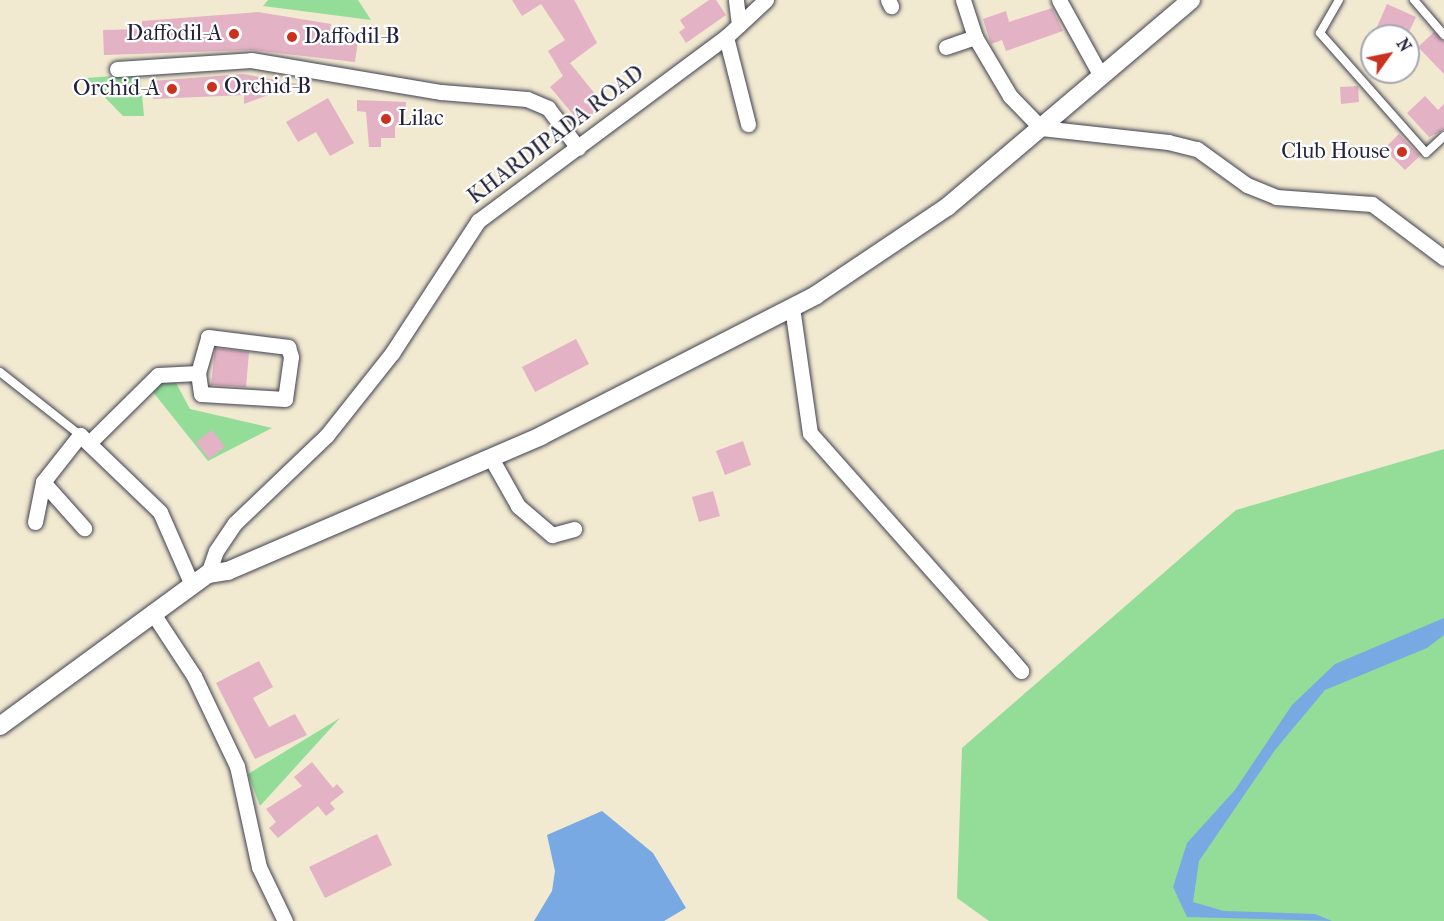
<!DOCTYPE html>
<html>
<head>
<meta charset="utf-8">
<style>
  body { margin:0 }
  #map { position:relative; width:1444px; height:921px; overflow:hidden; background:#f1e9d0; font-family:"IM FELL French Canon",serif }
  div>[style] { position:absolute }
  .green>* { inset:0; background:#93dd98 }
  .water>* { inset:0; background:#78a9e3 }
  .building>* { inset:0; background:#e3b2c5 }
  .roads { filter:drop-shadow(0 0 2px #414051) drop-shadow(0 0 2px #414051) }
  .service>* { height:8px; margin:-4px; padding:0 4px; transform-origin:4px; border-radius:4px; background:#fff }
  .minor>* { height:15px; margin:-7.5px; padding:0 7.5px; transform-origin:7.5px; border-radius:7.5px; background:#fff }
  .tertiary>* { height:18px; margin:-9px; padding:0 9px; transform-origin:9px; border-radius:9px; background:#fff }
  .dots>* { width:16px; height:16px; translate:-50% -50%; box-sizing:border-box; border:3px solid #fff; border-radius:50% }
  span { translate:-50% -50%; white-space:nowrap; text-align:center; line-height:1.15; -webkit-text-stroke:4.5px #fff; paint-order:stroke }
  .poi-label { font-size:22px; color:#22223b }
  .right { translate:-100% -50%; text-align:right }
  .left { translate:0 -50%; text-align:left }
  .street-label { font-size:22px; color:#22223b }
  .north { position:absolute; left:1360px; top:24px; width:60px; height:60px; box-sizing:border-box; background:#fff; border:2px solid #a7a7b1; border-radius:50%; rotate:57deg; font-size:16px; font-weight:700; line-height:24px; text-align:center; color:#22223b }
  .north::after { content:''; display:block; margin:auto; width:21px; height:27px; background:#c8321e; clip-path:polygon(50% 0,100% 100%,50% 72%,0 100%) }
</style>
</head>
<body>
<div id="map">
  <div class="green">
    <i style="clip-path:polygon(268px 0,358px 0,371px 20px,263px 6px)"></i>
    <i style="clip-path:polygon(140px 74px,144px 116px,123px 116px,86px 78px)"></i>
    <i style="clip-path:polygon(153px 378px,176px 383px,190px 409px,272px 428px,208px 461px,153px 392px)"></i>
    <i style="clip-path:polygon(1444px 449px,1444px 921px,989px 921px,957px 898px,962px 748px,1236px 510px)"></i>
    <i style="clip-path:polygon(340px 718px,260px 806px,248px 774px)"></i>
  </div>
  <div class="water">
    <i style="clip-path:polygon(1444px 618px,1444px 635px,1427px 648px,1325px 690px,1275px 750px,1199px 861px,1193px 902px,1224px 911px,1315px 914px,1332px 921px,1187px 917px,1173px 887px,1187px 843px,1235px 790px,1292px 705px,1335px 664px)"></i>
    <i style="clip-path:polygon(602px 811px,653px 853px,686px 908px,664px 921px,534px 921px,552px 891px,555px 871px,547px 835px)"></i>
  </div>
  <div class="building">
    <i style="clip-path:polygon(512px 0,574px 0,577px 5px,597px 43px,570px 63px,604px 105px,581px 124px,550px 87px,563px 76px,548px 51px,565px 40px,541px 4px,522px 16px)"></i>
    <i style="clip-path:polygon(709px 0,716px 0,726px 15px,686px 43px,679px 32px,685px 28px,680px 20px)"></i>
    <i style="clip-path:polygon(1387px 4px,1416px 17px,1407px 36px,1373px 36px)"></i>
    <i style="clip-path:polygon(1052px 8px,1063px 31px,1006px 51px,1002px 40px,991px 44px,983px 19px,1006px 11px,1009px 22px)"></i>
    <i style="clip-path:polygon(258px 12px,331px 24px,329px 36px,358px 40px,355px 62px,252px 50px,104px 55px,103px 30px,142px 29px,142px 21px)"></i>
    <i style="clip-path:polygon(1434px 32px,1444px 41px,1444px 74px,1418px 47px)"></i>
    <i style="clip-path:polygon(243px 74px,298px 84px,244px 104px,244px 95px,153px 99px,152px 81px)"></i>
    <i style="clip-path:polygon(1358px 86px,1359px 102px,1341px 104px,1340px 87px)"></i>
    <i style="clip-path:polygon(1425px 96px,1438px 110px,1444px 104px,1444px 130px,1429px 137px,1407px 113px)"></i>
    <i style="clip-path:polygon(328px 98px,354px 143px,330px 156px,316px 132px,298px 142px,286px 122px)"></i>
    <i style="clip-path:polygon(357px 100px,406px 102px,406px 126px,395px 126px,395px 138px,381px 138px,381px 147px,369px 147px,366px 112px,357px 111px)"></i>
    <i style="clip-path:polygon(1399px 134px,1420px 156px,1405px 170px,1384px 149px)"></i>
    <i style="clip-path:polygon(576px 339px,589px 364px,535px 392px,522px 367px)"></i>
    <i style="clip-path:polygon(215px 348px,249px 352px,246px 387px,211px 385px)"></i>
    <i style="clip-path:polygon(212px 430px,225px 447px,209px 459px,196px 442px)"></i>
    <i style="clip-path:polygon(743px 441px,751px 465px,725px 475px,716px 451px)"></i>
    <i style="clip-path:polygon(713px 491px,720px 516px,699px 522px,692px 497px)"></i>
    <i style="clip-path:polygon(259px 661px,273px 687px,253px 698px,269px 727px,295px 714px,307px 735px,255px 759px,216px 683px)"></i>
    <i style="clip-path:polygon(312px 762px,333px 788px,337px 784px,344px 792px,330px 803px,335px 809px,326px 816px,318px 806px,278px 838px,269px 828px,276px 822px,266px 809px,302px 786px,294px 777px)"></i>
    <i style="clip-path:polygon(377px 834px,392px 865px,325px 898px,309px 867px)"></i>
  </div>
  <div class="roads">
    <div class="service">
      <i style="left:1339px;top:0;width:38px;rotate:120deg"></i>
      <i style="left:1320px;top:33px;width:160px;rotate:48.5deg"></i>
      <i style="left:1426px;top:153px;width:25px;rotate:-43deg"></i>
      <i style="left:1414px;top:0;width:46px;rotate:49.4deg"></i>
      <i style="left:0;top:372px;width:102px;rotate:38.2deg"></i>
    </div>
    <div class="minor">
      <i style="left:888px;top:0;width:7px;rotate:63deg"></i>
      <i style="left:963px;top:0;width:39px;rotate:72deg"></i>
      <i style="left:1059px;top:0;width:87px;rotate:61.1deg"></i>
      <i style="left:739px;top:25px;width:37px;rotate:-43deg"></i>
      <i style="left:726px;top:37px;width:90px;rotate:75.8deg"></i>
      <i style="left:946px;top:47px;width:31px;rotate:-19deg"></i>
      <i style="left:975px;top:37px;width:69px;rotate:59.3deg"></i>
      <i style="left:1010px;top:96px;width:45px;rotate:45.9deg"></i>
      <i style="left:1041px;top:128px;width:128px;rotate:6.3deg"></i>
      <i style="left:1168px;top:142px;width:30px;rotate:14deg"></i>
      <i style="left:1197px;top:149px;width:62px;rotate:35.8deg"></i>
      <i style="left:1247px;top:185px;width:31px;rotate:22deg"></i>
      <i style="left:1276px;top:197px;width:96px;rotate:4.2deg"></i>
      <i style="left:1372px;top:204px;width:90px;rotate:36.9deg"></i>
      <i style="left:117px;top:69px;width:134px;rotate:-3.8deg"></i>
      <i style="left:251px;top:60px;width:193px;rotate:9.6deg"></i>
      <i style="left:441px;top:92px;width:86px;rotate:4.7deg"></i>
      <i style="left:527px;top:99px;width:23px;rotate:23deg"></i>
      <i style="left:548px;top:108px;width:50px;rotate:53.1deg"></i>
      <i style="left:792px;top:307px;width:127px;rotate:81.9deg"></i>
      <i style="left:810px;top:433px;width:318px;rotate:48.4deg"></i>
      <i style="left:1021px;top:671px;width:23px;rotate:-130deg"></i>
      <i style="left:208px;top:337px;width:81px;rotate:7.1deg"></i>
      <i style="left:288px;top:347px;width:10px;rotate:73deg"></i>
      <i style="left:291px;top:357px;width:42px;rotate:98.1deg"></i>
      <i style="left:285px;top:399px;width:84px;rotate:-176.6deg"></i>
      <i style="left:201px;top:394px;width:21px;rotate:-98deg"></i>
      <i style="left:198px;top:373px;width:37px;rotate:-74deg"></i>
      <i style="left:89px;top:443px;width:97px;rotate:-44.6deg"></i>
      <i style="left:158px;top:375px;width:40px;rotate:-2.9deg"></i>
      <i style="left:491px;top:458px;width:55px;rotate:60.6deg"></i>
      <i style="left:518px;top:506px;width:45px;rotate:40.5deg"></i>
      <i style="left:552px;top:535px;width:23px;rotate:-15deg"></i>
      <i style="left:43px;top:482px;width:62px;rotate:48.3deg"></i>
      <i style="left:35px;top:522px;width:41px;rotate:-78.7deg"></i>
      <i style="left:43px;top:482px;width:60px;rotate:-51.8deg"></i>
      <i style="left:80px;top:435px;width:111px;rotate:43.9deg"></i>
      <i style="left:160px;top:512px;width:80px;rotate:66.3deg"></i>
      <i style="left:208px;top:574px;width:24px;rotate:-71deg"></i>
      <i style="left:216px;top:551px;width:34px;rotate:-56deg"></i>
      <i style="left:235px;top:523px;width:127px;rotate:-43.7deg"></i>
      <i style="left:327px;top:435px;width:105px;rotate:-51.6deg"></i>
      <i style="left:392px;top:353px;width:158px;rotate:-56.9deg"></i>
      <i style="left:478px;top:221px;width:309px;rotate:-36.6deg"></i>
      <i style="left:726px;top:37px;width:18px;rotate:-43deg"></i>
      <i style="left:739px;top:25px;width:25px;rotate:-97deg"></i>
      <i style="left:152px;top:612px;width:77px;rotate:56.7deg"></i>
      <i style="left:194px;top:676px;width:100px;rotate:64.5deg"></i>
      <i style="left:237px;top:766px;width:103px;rotate:77.7deg"></i>
      <i style="left:259px;top:867px;width:60px;rotate:64.3deg"></i>
    </div>
    <div class="tertiary">
      <i style="left:0;top:726px;width:258px;rotate:-36.2deg"></i>
      <i style="left:208px;top:574px;width:20px;rotate:-9deg"></i>
      <i style="left:228px;top:571px;width:341px;rotate:-23.3deg"></i>
      <i style="left:541px;top:436px;width:309px;rotate:-27.1deg"></i>
      <i style="left:816px;top:295px;width:158px;rotate:-33.9deg"></i>
      <i style="left:947px;top:207px;width:320px;rotate:-40.3deg"></i>
    </div>
  </div>
  <div class="dots">
    <i style="left:234px;top:34px;background:#c8321e"></i>
    <i style="left:292px;top:37px;background:#c8321e"></i>
    <i style="left:212px;top:87px;background:#c8321e"></i>
    <i style="left:172px;top:89px;background:#c8321e"></i>
    <i style="left:386px;top:119px;background:#c8321e"></i>
    <i style="left:1402px;top:152px;background:#c8321e"></i>
  </div>
  <div class="poi-label">
    <span class="right" style="left:222px;top:34px">Daffodil-A</span>
    <span class="left" style="left:304px;top:37px">Daffodil-B</span>
    <span class="left" style="left:224px;top:87px">Orchid-B</span>
    <span class="right" style="left:160px;top:89px">Orchid-A</span>
    <span class="left" style="left:398px;top:119px">Lilac</span>
    <span class="right" style="left:1390px;top:152px">Club House</span>
  </div>
  <div class="street-label">
    <span style="left:556px;top:135px;rotate:-37deg">KHARDIPADA ROAD</span>
  </div>
  <div class="north">N</div>
</div>
</body>
</html>
